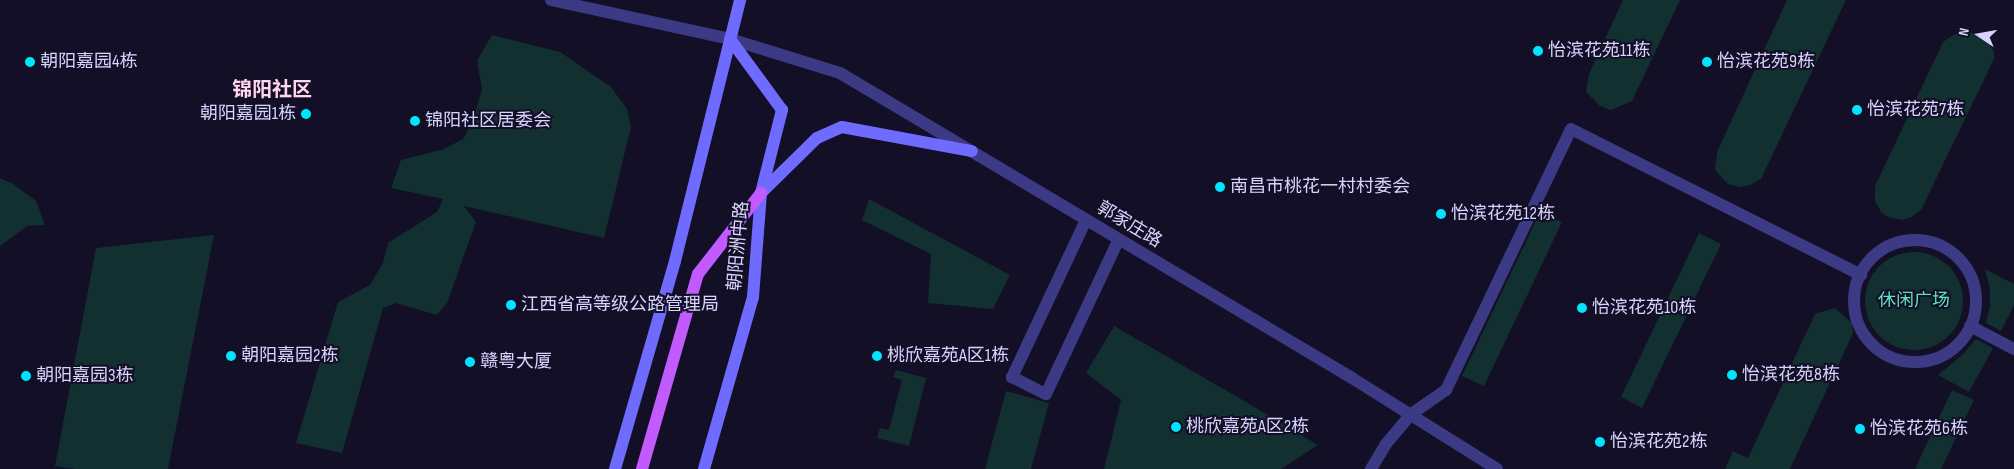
<!DOCTYPE html>
<html>
<head>
<meta charset="utf-8">
<style>
  body { margin:0 }
  #map { position:relative; width:2014px; height:469px; overflow:hidden; background:#130f26; font-family:"Sofia Sans Condensed","Noto Sans SC",sans-serif }
  div>[style] { position:absolute }
  .green>* { inset:0; background:#12302f }
  .round { border-radius:50% }
  .minor>* { height:12px; margin:-6px; padding:0 6px; transform-origin:6px; border-radius:6px; background:#3d3a85 }
  .minor>.ring { margin:-6px; padding:0; box-sizing:content-box; background:none; border:12px solid #3d3a85; border-radius:50% }
  .tertiary>* { height:12px; margin:-6px; padding:0 6px; transform-origin:6px; border-radius:6px; background:#3d3a85 }
  .secondary>* { height:12px; margin:-6px; padding:0 6px; transform-origin:6px; border-radius:6px; background:#6f6bff }
  .primary>* { height:12px; margin:-6px; padding:0 6px; transform-origin:6px; border-radius:6px; background:#c25bff }
  .dots>* { width:14px; height:14px; translate:-50% -50%; box-sizing:border-box; border:2px solid #130f26; border-radius:50% }
  span { translate:-50% -50%; white-space:nowrap; text-align:center; line-height:1.15; -webkit-text-stroke:4px #130f26; paint-order:stroke }
  .poi-label { font-size:18px; color:#d9d4ff }
  .left { translate:0 -50%; text-align:left }
  .right { translate:-100% -50%; text-align:right }
  .street-label { font-size:18px; color:#d9d4ff }
  .park-label { font-size:18px; color:#5fe0c0 }
  .quarter-label { font-size:20px; color:#ffd6f0; font-weight:700 }
  .north { position:absolute; left:1954px; top:10px; width:50px; height:50px; -webkit-text-stroke:4px #130f26; paint-order:stroke; rotate:282deg; font-size:14px; font-weight:700; line-height:20px; text-align:center; color:#d9d4ff }
  .north::after { content:''; display:block; margin:auto; width:18px; height:22px; background:#d9d4ff; clip-path:polygon(50% 0,100% 100%,50% 72%,0 100%) }
</style>
</head>
<body>
<div id="map">
  <div class="green">
    <i style="clip-path:polygon(1623px 0,1680px 0,1632px 101px,1611px 110px,1600px 106px,1586px 92px,1589px 74px)"></i>
    <i style="clip-path:polygon(1787px 0,1846px 0,1761px 179px,1750px 185px,1740px 187px,1728px 184px,1715px 170px,1717px 152px)"></i>
    <i style="clip-path:polygon(1968px 32px,1979px 34px,1987px 39px,1994px 52px,1994px 59px,1921px 210px,1912px 217px,1903px 220px,1888px 217px,1881px 212px,1875px 201px,1875px 186px,1943px 42px,1955px 34px)"></i>
    <i style="clip-path:polygon(492px 35px,560px 52px,611px 87px,627px 109px,631px 127px,604px 238px,464px 206px,476px 222px,447px 303px,437px 315px,396px 303px,383px 308px,342px 453px,296px 443px,338px 302px,370px 285px,383px 263px,388px 243px,437px 212px,443px 199px,391px 188px,401px 160px,444px 149px,463px 139px,473px 121px,482px 89px,477px 61px)"></i>
    <i style="clip-path:polygon(0 178px,13px 184px,36px 201px,45px 225px,27px 226px,0 246px)"></i>
    <i style="clip-path:polygon(869px 199px,1010px 275px,993px 309px,928px 303px,931px 254px,862px 220px)"></i>
    <i style="clip-path:polygon(1540px 212px,1562px 222px,1484px 386px,1462px 376px)"></i>
    <i style="clip-path:polygon(1699px 233px,1721px 244px,1642px 408px,1621px 397px)"></i>
    <i style="clip-path:polygon(214px 235px,168px 469px,75px 469px,55px 466px,96px 248px)"></i>
    <i class="round" style="left:1865px;top:252px;width:98px;height:98px"></i>
    <i style="clip-path:polygon(1985px 269px,2014px 284px,2014px 305px,2001px 331px,1986px 323px,1990px 306px,1990px 289px)"></i>
    <i style="clip-path:polygon(1835px 308px,1852px 323px,1853px 333px,1790px 469px,1725px 469px,1733px 451px,1748px 458px,1815px 314px)"></i>
    <i style="clip-path:polygon(1114px 326px,1234px 395px,1318px 445px,1281px 469px,1104px 469px,1121px 400px,1086px 373px)"></i>
    <i style="clip-path:polygon(1976px 339px,1993px 348px,1969px 392px,1938px 375px,1962px 355px)"></i>
    <i style="clip-path:polygon(896px 370px,926px 378px,909px 446px,877px 438px,880px 428px,889px 430px,902px 380px,893px 377px)"></i>
    <i style="clip-path:polygon(1952px 390px,1974px 400px,1941px 469px,1915px 469px)"></i>
    <i style="clip-path:polygon(1006px 391px,1049px 403px,1031px 469px,985px 469px)"></i>
  </div>
  <div class="minor">
    <i style="left:1086px;top:220px;width:174px;rotate:115.2deg"></i>
    <i style="left:1012px;top:377px;width:38px;rotate:27deg"></i>
    <i style="left:1046px;top:394px;width:171px;rotate:-64.8deg"></i>
    <i class="ring" style="left:1854px;top:240px;width:110px;height:110px"></i>
    <i style="left:1970px;top:326px;width:50px;rotate:27.6deg"></i>
    <i style="left:1371px;top:469px;width:29px;rotate:-59deg"></i>
    <i style="left:1386px;top:444px;width:38px;rotate:-50deg"></i>
    <i style="left:1410px;top:415px;width:44px;rotate:-34.8deg"></i>
    <i style="left:1446px;top:390px;width:289px;rotate:-64.4deg"></i>
    <i style="left:1571px;top:129px;width:325px;rotate:26.7deg"></i>
  </div>
  <div class="tertiary">
    <i style="left:551px;top:0;width:183px;rotate:12.3deg"></i>
    <i style="left:730px;top:39px;width:115px;rotate:17.2deg"></i>
    <i style="left:840px;top:73px;width:596px;rotate:30.78deg"></i>
    <i style="left:1352px;top:378px;width:171px;rotate:32.1deg"></i>
  </div>
  <div class="secondary">
    <i style="left:761px;top:193px;width:78px;rotate:-44.5deg"></i>
    <i style="left:817px;top:138px;width:27px;rotate:-24deg"></i>
    <i style="left:842px;top:127px;width:132px;rotate:10.5deg"></i>
    <i style="left:615px;top:469px;width:216px;rotate:-73.9deg"></i>
    <i style="left:675px;top:261px;width:269px;rotate:-76deg"></i>
    <i style="left:704px;top:469px;width:179px;rotate:-74.1deg"></i>
    <i style="left:753px;top:297px;width:104px;rotate:-85.6deg"></i>
    <i style="left:761px;top:193px;width:86px;rotate:-75.8deg"></i>
    <i style="left:782px;top:110px;width:88px;rotate:-126.2deg"></i>
  </div>
  <div class="primary">
    <i style="left:642px;top:469px;width:203px;rotate:-74deg"></i>
    <i style="left:698px;top:274px;width:103px;rotate:-52.1deg"></i>
  </div>
  <div class="dots">
    <i style="left:1538px;top:51px;background:#00e5ff"></i>
    <i style="left:30px;top:62px;background:#00e5ff"></i>
    <i style="left:1707px;top:62px;background:#00e5ff"></i>
    <i style="left:1857px;top:110px;background:#00e5ff"></i>
    <i style="left:306px;top:114px;background:#00e5ff"></i>
    <i style="left:415px;top:121px;background:#00e5ff"></i>
    <i style="left:1220px;top:187px;background:#00e5ff"></i>
    <i style="left:1441px;top:214px;background:#00e5ff"></i>
    <i style="left:511px;top:305px;background:#00e5ff"></i>
    <i style="left:1582px;top:308px;background:#00e5ff"></i>
    <i style="left:231px;top:356px;background:#00e5ff"></i>
    <i style="left:877px;top:356px;background:#00e5ff"></i>
    <i style="left:470px;top:362px;background:#00e5ff"></i>
    <i style="left:1732px;top:375px;background:#00e5ff"></i>
    <i style="left:26px;top:376px;background:#00e5ff"></i>
    <i style="left:1176px;top:427px;background:#00e5ff"></i>
    <i style="left:1860px;top:429px;background:#00e5ff"></i>
    <i style="left:1600px;top:442px;background:#00e5ff"></i>
  </div>
  <div class="poi-label">
    <span class="left" style="left:1548px;top:51px">怡滨花苑11栋</span>
    <span class="left" style="left:40px;top:62px">朝阳嘉园4栋</span>
    <span class="left" style="left:1717px;top:62px">怡滨花苑9栋</span>
    <span class="left" style="left:1867px;top:110px">怡滨花苑7栋</span>
    <span class="right" style="left:296px;top:114px">朝阳嘉园1栋</span>
    <span class="left" style="left:425px;top:121px">锦阳社区居委会</span>
    <span class="left" style="left:1230px;top:187px">南昌市桃花一村村委会</span>
    <span class="left" style="left:1451px;top:214px">怡滨花苑12栋</span>
    <span class="left" style="left:521px;top:305px">江西省高等级公路管理局</span>
    <span class="left" style="left:1592px;top:308px">怡滨花苑10栋</span>
    <span class="left" style="left:241px;top:356px">朝阳嘉园2栋</span>
    <span class="left" style="left:887px;top:356px">桃欣嘉苑A区1栋</span>
    <span class="left" style="left:480px;top:362px">赣粤大厦</span>
    <span class="left" style="left:1742px;top:375px">怡滨花苑8栋</span>
    <span class="left" style="left:36px;top:376px">朝阳嘉园3栋</span>
    <span class="left" style="left:1186px;top:427px">桃欣嘉苑A区2栋</span>
    <span class="left" style="left:1870px;top:429px">怡滨花苑6栋</span>
    <span class="left" style="left:1610px;top:442px">怡滨花苑2栋</span>
  </div>
  <div class="street-label">
    <span style="left:1129px;top:225px;rotate:31deg">郭家庄路</span>
    <span style="left:739px;top:246px;rotate:-85deg">朝阳洲中路</span>
  </div>
  <div class="park-label">
    <span style="left:1914px;top:301px">休闲广场</span>
  </div>
  <div class="quarter-label">
    <span style="left:272px;top:90px">锦阳社区</span>
  </div>
  <div class="north">N</div>
</div>
</body>
</html>
